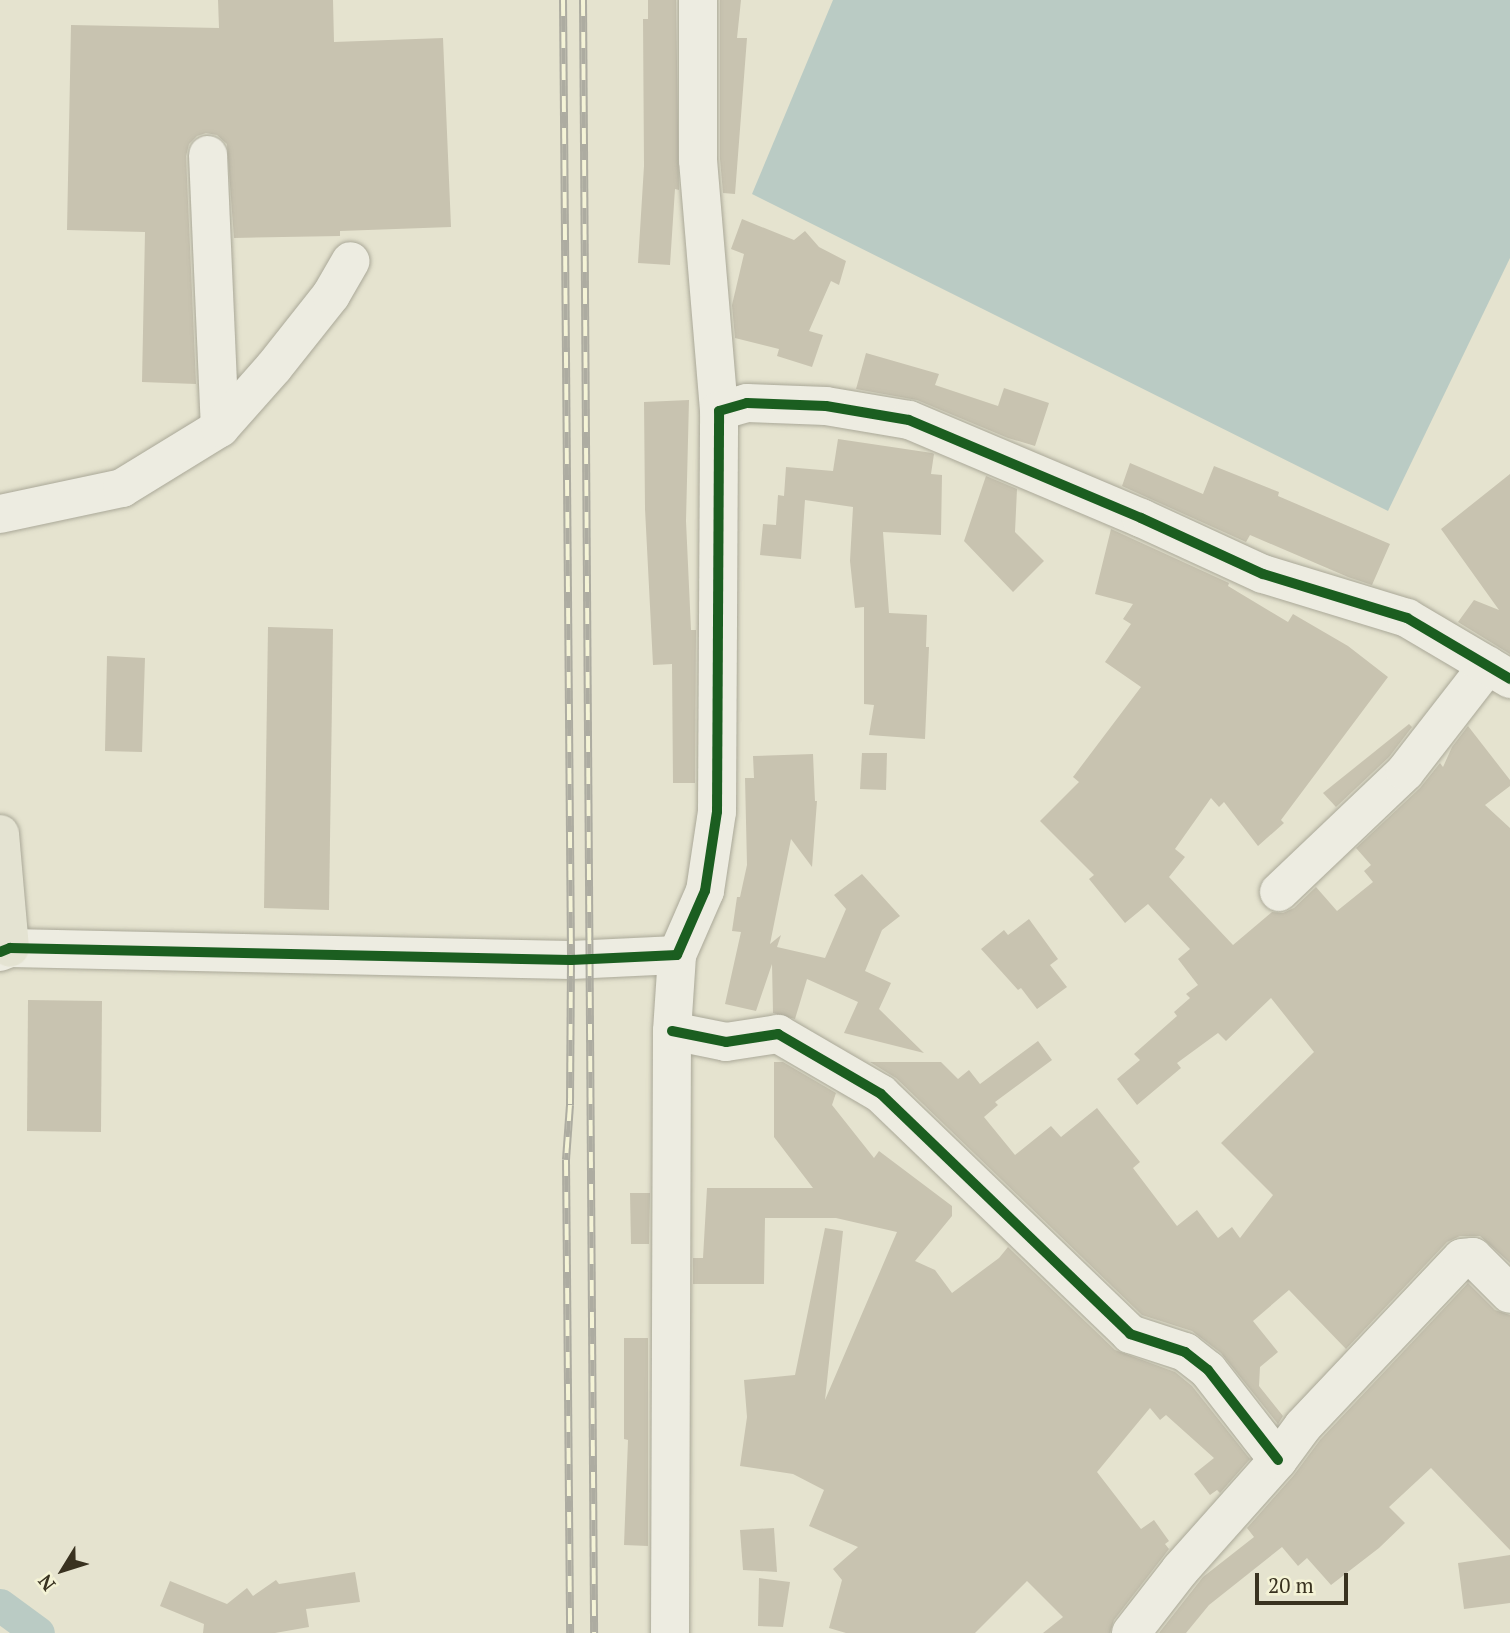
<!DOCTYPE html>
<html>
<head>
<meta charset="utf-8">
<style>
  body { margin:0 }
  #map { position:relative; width:1510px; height:1633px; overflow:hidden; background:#e5e3cf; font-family:"PT Serif",serif }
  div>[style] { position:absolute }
  .water>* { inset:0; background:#bacbc4 }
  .canal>* { height:33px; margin:-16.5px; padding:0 16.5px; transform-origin:16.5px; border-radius:16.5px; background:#bacbc4 }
  .building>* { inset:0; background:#c8c3b0 }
  .roads { filter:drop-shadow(0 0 2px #aaa898) drop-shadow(0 0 2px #aaa898) }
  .minor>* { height:38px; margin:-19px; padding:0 19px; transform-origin:19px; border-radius:19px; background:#edece1 }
  .major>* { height:38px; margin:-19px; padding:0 19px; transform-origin:19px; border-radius:19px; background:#e4e3d2 }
  .rail>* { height:8px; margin-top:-4px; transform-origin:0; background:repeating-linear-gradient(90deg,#f4f3d6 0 16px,#adaca1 0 32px); box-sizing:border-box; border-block:2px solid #adaca1 }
  .cycleway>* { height:10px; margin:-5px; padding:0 5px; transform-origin:5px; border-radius:5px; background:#1b5e20 }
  span { translate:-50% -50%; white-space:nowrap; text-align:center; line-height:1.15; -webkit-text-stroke:5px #f4f3d6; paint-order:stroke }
  .north { position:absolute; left:28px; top:1535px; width:70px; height:70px; -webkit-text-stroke:5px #f4f3d6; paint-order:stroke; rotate:232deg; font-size:19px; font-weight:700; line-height:28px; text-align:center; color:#393220 }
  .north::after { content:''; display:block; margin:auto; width:24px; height:32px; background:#393220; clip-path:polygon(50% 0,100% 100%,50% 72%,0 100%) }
  .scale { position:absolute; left:1255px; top:1573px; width:93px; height:32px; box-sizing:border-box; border:4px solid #393220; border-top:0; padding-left:9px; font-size:21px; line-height:24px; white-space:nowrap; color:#393220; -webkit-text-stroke:5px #f4f3d6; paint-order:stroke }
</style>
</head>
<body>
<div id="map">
  <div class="water">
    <i style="clip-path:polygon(833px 0,1510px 0,1510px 258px,1388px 511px,752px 194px)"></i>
  </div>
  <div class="canal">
    <i style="left:0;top:1605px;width:47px;rotate:36.4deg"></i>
  </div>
  <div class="building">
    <i style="clip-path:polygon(218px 0,333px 0,334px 42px,443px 38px,451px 227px,340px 231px,340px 236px,234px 238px,227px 144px,217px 135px,206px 133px,197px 136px,189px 144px,186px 156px,196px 384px,142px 382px,145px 232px,67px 230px,71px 25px,219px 28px)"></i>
    <i style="clip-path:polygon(648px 0,676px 0,679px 190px,675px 189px,670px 265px,638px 263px,644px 166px,643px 19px,648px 19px)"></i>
    <i style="clip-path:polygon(720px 0,741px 0,737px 38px,747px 38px,735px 194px,723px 193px,720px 159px)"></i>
    <i style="clip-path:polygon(742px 219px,794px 240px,805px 231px,819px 247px,846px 261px,839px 285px,831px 281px,809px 331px,823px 335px,812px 367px,777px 356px,779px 349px,735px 338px,732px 305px,744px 254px,731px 249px)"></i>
    <i style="clip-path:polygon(866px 353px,939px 374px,935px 385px,998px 406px,1004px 388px,1049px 403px,1035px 446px,1008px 438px,917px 400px,856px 389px)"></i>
    <i style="clip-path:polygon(689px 400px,686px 521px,691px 630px,696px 630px,695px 783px,673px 783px,672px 664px,653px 665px,645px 509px,644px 402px)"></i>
    <i style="clip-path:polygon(838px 439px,932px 453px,934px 454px,931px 474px,942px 475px,941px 535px,883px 532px,889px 613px,927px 615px,926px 647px,929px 647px,925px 739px,869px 735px,874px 705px,864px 704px,864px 607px,855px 608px,850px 561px,853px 507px,805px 500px,801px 559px,760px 555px,763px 524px,776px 525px,778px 495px,784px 496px,786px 467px,833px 471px)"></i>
    <i style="clip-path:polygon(1130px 463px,1203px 494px,1214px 466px,1279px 492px,1278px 496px,1390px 544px,1372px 585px,1348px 577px,1250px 535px,1246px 542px,1122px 486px)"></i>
    <i style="clip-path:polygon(1510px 474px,1510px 654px,1458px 622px,1474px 600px,1499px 610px,1441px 529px)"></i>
    <i style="clip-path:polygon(986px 476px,1017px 489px,1015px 532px,1044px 561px,1013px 592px,964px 541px)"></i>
    <i style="clip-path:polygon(1111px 529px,1229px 583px,1228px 586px,1288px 622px,1293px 614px,1348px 646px,1388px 677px,1281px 820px,1284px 823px,1258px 846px,1224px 802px,1219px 807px,1211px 798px,1175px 849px,1185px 857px,1169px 877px,1233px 945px,1272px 912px,1283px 913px,1294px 908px,1316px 887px,1337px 911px,1373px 882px,1364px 871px,1371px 865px,1356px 848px,1420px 788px,1440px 763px,1443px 767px,1452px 747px,1468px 726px,1510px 780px,1510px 786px,1485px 805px,1510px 828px,1510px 1263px,1480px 1236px,1460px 1236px,1447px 1242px,1346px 1349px,1289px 1290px,1253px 1321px,1278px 1352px,1260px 1367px,1259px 1386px,1283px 1416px,1278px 1424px,1221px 1353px,1192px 1331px,1142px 1315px,896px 1078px,870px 1062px,941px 1062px,958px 1079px,969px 1070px,980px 1084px,1038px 1041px,1052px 1060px,995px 1102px,998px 1105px,984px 1117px,1015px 1155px,1051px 1126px,1061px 1137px,1097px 1108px,1140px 1162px,1133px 1168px,1177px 1226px,1197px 1210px,1218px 1238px,1232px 1227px,1240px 1238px,1273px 1195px,1221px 1143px,1314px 1052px,1271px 998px,1226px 1041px,1218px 1033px,1177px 1063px,1181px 1068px,1137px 1105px,1117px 1079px,1140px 1060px,1134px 1054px,1177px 1016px,1174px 1012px,1190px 998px,1186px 994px,1198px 985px,1178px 959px,1190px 949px,1148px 904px,1125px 923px,1089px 879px,1094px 875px,1040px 821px,1079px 782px,1073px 777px,1141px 687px,1105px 662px,1131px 624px,1123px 619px,1133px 604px,1095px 594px)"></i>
    <i style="clip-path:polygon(268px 627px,333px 629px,329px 910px,264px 908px)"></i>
    <i style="clip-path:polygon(107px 656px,145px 658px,142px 752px,105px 751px)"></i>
    <i style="clip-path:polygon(1409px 724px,1412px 727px,1389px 757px,1336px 807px,1323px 793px)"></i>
    <i style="clip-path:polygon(862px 753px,887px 753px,886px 790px,860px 789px)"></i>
    <i style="clip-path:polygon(813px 754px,815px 801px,817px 801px,812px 867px,791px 839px,770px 944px,781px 935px,777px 947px,825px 958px,846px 909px,834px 895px,862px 874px,900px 916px,882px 930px,865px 971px,891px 983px,879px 1009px,924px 1053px,844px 1033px,858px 1002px,807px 979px,795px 1019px,773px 1013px,772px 964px,756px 1011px,725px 1004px,741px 932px,732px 931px,737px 897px,740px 897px,747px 865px,745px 778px,754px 778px,753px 756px)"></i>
    <i style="clip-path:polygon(1029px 919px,1058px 959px,1050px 965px,1067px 987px,1037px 1009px,1021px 988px,1018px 990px,981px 949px,1004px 930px,1008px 935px)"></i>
    <i style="clip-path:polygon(28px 1000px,102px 1001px,101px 1132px,27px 1131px)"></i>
    <i style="clip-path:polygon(774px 1062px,783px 1062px,836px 1093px,832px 1105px,874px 1158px,879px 1151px,952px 1206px,952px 1216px,915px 1261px,935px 1270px,952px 1293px,999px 1258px,1008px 1247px,1115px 1350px,1175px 1372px,1192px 1386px,1250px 1459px,1220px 1493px,1217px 1490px,1210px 1495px,1194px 1474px,1214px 1458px,1166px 1415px,1160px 1420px,1150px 1408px,1097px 1472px,1141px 1529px,1154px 1520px,1169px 1541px,1165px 1544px,1169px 1549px,1114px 1620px,1110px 1633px,1043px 1633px,1063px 1617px,1027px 1581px,975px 1633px,846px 1633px,829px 1628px,842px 1580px,833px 1569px,858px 1547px,809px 1526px,824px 1490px,793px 1474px,740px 1466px,747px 1417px,744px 1380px,795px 1375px,825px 1228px,843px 1231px,825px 1400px,897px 1232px,836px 1218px,765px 1218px,764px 1284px,693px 1284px,693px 1258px,703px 1258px,707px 1188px,813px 1188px,774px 1137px)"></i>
    <i style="clip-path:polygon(630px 1193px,650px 1193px,649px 1244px,631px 1244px)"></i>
    <i style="clip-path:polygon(1468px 1283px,1495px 1310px,1510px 1315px,1510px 1550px,1431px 1468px,1389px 1507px,1405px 1523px,1379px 1548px,1331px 1585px,1307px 1558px,1298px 1566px,1282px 1547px,1209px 1605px,1186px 1633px,1159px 1633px,1203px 1577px,1254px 1537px,1247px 1528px,1294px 1475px,1320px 1440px)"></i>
    <i style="clip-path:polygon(624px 1338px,648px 1338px,648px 1546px,624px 1545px,628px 1440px,624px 1439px)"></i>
    <i style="clip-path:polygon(774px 1528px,777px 1572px,743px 1570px,740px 1530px)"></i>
    <i style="clip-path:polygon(1510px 1555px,1510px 1603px,1464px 1609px,1458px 1563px)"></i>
    <i style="clip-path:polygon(355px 1572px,360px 1602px,306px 1609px,309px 1627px,275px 1633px,203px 1633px,204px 1624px,160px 1606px,170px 1581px,227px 1604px,247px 1588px,253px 1596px,276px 1580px,279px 1584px)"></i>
    <i style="clip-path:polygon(759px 1578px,790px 1582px,783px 1627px,758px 1626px)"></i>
  </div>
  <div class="roads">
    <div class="minor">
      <i style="left:698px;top:0;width:160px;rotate:90deg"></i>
      <i style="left:698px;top:160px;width:252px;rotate:85.2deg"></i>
      <i style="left:208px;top:155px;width:273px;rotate:87.5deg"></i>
      <i style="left:0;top:514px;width:125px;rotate:-12deg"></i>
      <i style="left:122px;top:488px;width:115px;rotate:-31.5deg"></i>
      <i style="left:220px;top:428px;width:81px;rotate:-48.5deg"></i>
      <i style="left:274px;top:367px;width:92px;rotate:-51.6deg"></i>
      <i style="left:331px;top:295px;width:39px;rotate:-60deg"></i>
      <i style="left:1279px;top:892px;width:174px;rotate:-43.6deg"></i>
      <i style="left:1405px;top:772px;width:135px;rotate:-52.2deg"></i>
      <i style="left:0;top:952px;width:11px;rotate:-22deg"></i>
      <i style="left:10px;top:948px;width:561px;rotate:1.23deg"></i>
      <i style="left:571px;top:960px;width:106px;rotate:-2.7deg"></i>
      <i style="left:677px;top:955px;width:70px;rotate:-66.4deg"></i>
      <i style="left:705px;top:891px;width:80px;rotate:-81.4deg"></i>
      <i style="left:717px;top:812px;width:401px;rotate:-89.7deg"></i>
      <i style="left:719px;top:411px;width:29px;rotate:-16deg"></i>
      <i style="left:747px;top:403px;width:79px;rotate:2.2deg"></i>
      <i style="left:826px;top:406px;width:84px;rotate:9.6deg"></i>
      <i style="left:909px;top:420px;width:252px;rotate:22.9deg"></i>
      <i style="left:1141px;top:518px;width:134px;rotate:24.7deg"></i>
      <i style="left:1263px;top:574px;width:151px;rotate:17deg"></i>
      <i style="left:1407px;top:618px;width:120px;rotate:30.6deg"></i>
      <i style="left:672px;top:1031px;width:55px;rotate:11.5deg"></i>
      <i style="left:726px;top:1042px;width:53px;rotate:-8.7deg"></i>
      <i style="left:778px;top:1034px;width:119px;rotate:30.2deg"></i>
      <i style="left:881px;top:1094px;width:346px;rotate:43.9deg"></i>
      <i style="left:1130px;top:1334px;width:58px;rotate:18.1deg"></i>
      <i style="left:1185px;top:1352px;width:29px;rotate:38deg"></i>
      <i style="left:1208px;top:1370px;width:114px;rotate:52.1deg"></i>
      <i style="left:670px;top:1633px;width:602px;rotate:-89.81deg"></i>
      <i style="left:672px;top:1031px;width:76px;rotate:-86.2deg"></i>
      <i style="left:1131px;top:1633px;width:80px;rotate:-52.1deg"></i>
      <i style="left:1180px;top:1570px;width:147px;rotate:-48.3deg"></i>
      <i style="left:1278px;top:1460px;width:42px;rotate:-53.7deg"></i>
      <i style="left:1303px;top:1426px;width:231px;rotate:-46.6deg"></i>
      <i style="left:1462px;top:1258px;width:11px;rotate:-5deg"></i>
      <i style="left:1473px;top:1257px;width:52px;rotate:45deg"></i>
    </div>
    <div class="major">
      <i style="left:0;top:834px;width:114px;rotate:85deg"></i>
    </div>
  </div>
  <div class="rail">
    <i style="left:563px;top:0;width:960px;rotate:89.52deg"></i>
    <i style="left:571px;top:960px;width:145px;rotate:90.4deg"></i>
    <i style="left:570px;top:1105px;width:55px;rotate:94.2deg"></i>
    <i style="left:566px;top:1160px;width:473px;rotate:89.5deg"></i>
    <i style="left:583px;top:0;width:1633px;rotate:89.61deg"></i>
  </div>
  <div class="cycleway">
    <i style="left:0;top:952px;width:11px;rotate:-22deg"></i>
    <i style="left:10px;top:948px;width:561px;rotate:1.23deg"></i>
    <i style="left:571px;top:960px;width:106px;rotate:-2.7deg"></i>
    <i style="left:677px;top:955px;width:70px;rotate:-66.4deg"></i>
    <i style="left:705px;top:891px;width:80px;rotate:-81.4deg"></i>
    <i style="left:717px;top:812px;width:401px;rotate:-89.7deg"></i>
    <i style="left:719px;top:411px;width:29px;rotate:-16deg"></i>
    <i style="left:747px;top:403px;width:79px;rotate:2.2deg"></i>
    <i style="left:826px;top:406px;width:84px;rotate:9.6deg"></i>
    <i style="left:909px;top:420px;width:252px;rotate:22.9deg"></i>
    <i style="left:1141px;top:518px;width:134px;rotate:24.7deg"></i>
    <i style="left:1263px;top:574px;width:151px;rotate:17deg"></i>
    <i style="left:1407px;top:618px;width:120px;rotate:30.6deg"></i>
    <i style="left:672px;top:1031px;width:55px;rotate:11.5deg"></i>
    <i style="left:726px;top:1042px;width:53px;rotate:-8.7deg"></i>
    <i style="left:778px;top:1034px;width:119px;rotate:30.2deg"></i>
    <i style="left:881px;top:1094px;width:346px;rotate:43.9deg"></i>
    <i style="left:1130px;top:1334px;width:58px;rotate:18.1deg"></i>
    <i style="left:1185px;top:1352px;width:29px;rotate:38deg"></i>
    <i style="left:1208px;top:1370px;width:114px;rotate:52.1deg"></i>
  </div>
  <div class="north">N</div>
  <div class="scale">20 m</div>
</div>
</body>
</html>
